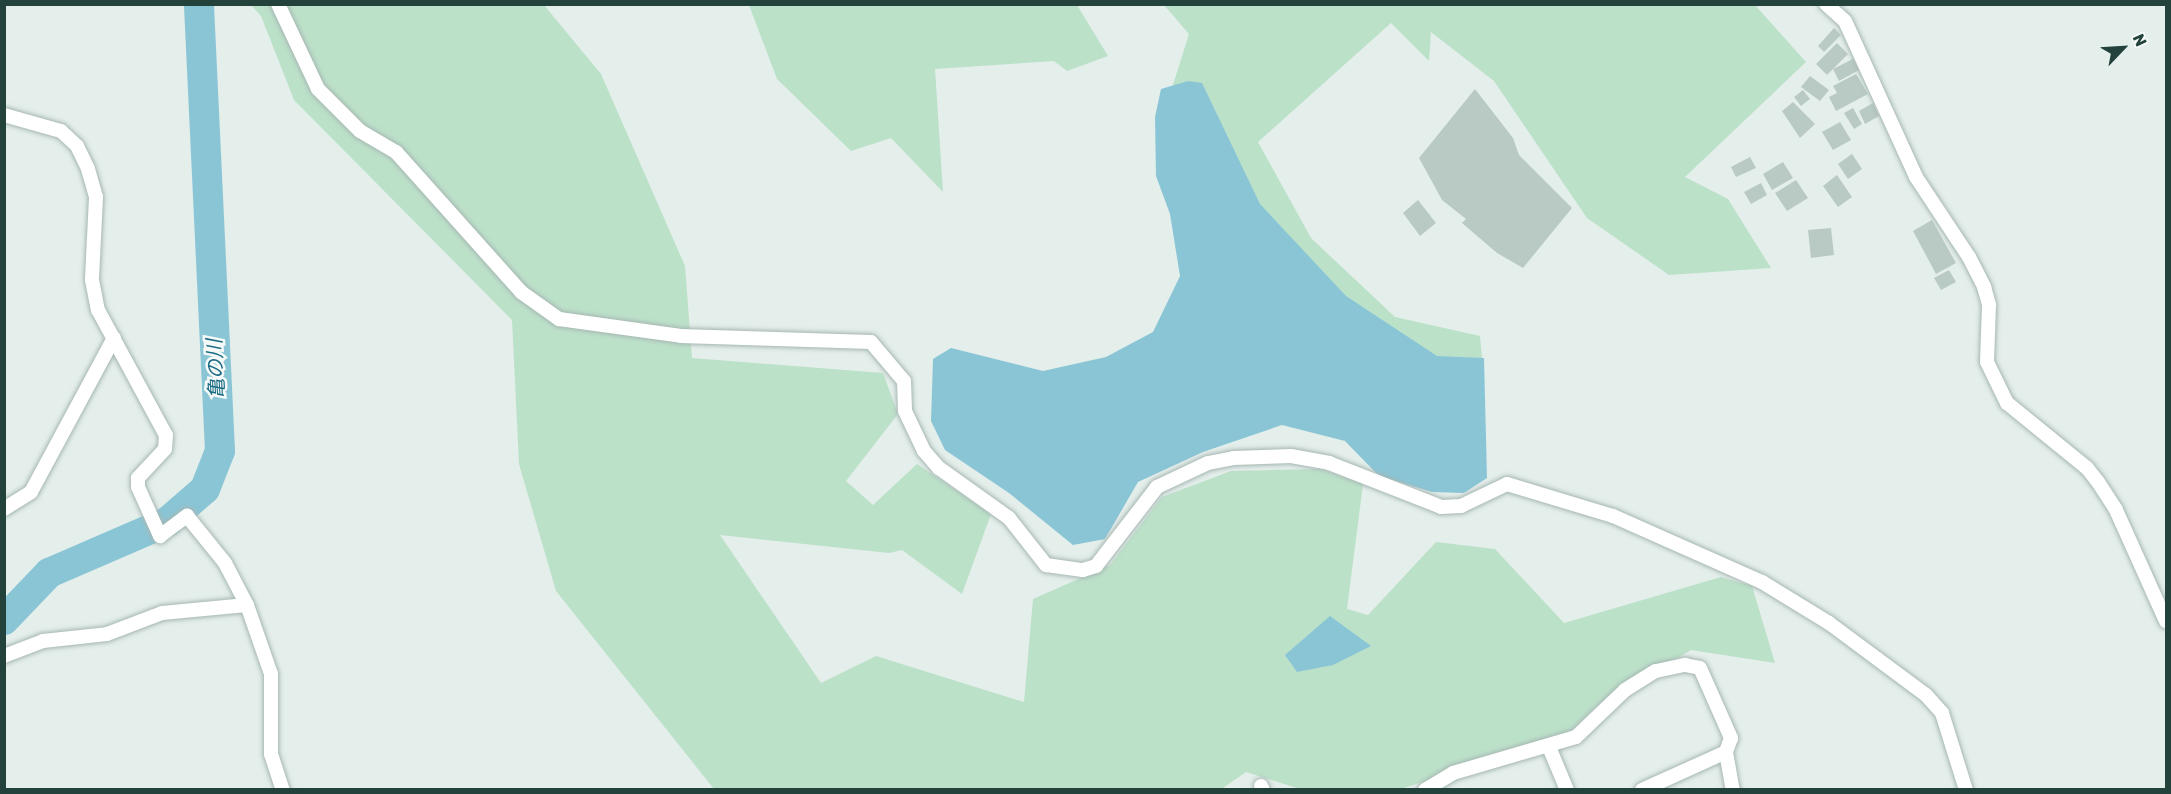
<!DOCTYPE html>
<html>
<head>
<meta charset="utf-8">
<style>
  body { margin:0 }
  #map { position:relative; width:2171px; height:794px; overflow:hidden; background:#e4eeeb; font-family:Rubik,"Noto Sans JP",sans-serif }
  div>[style] { position:absolute }
  .green>* { inset:0; background:#bce1c9 }
  .water>* { inset:0; background:#8ac5d6 }
  .river>* { height:30px; margin:-15px; padding:0 15px; transform-origin:15px; border-radius:15px; background:#8ac5d6 }
  .building>* { inset:0; background:#b9cac4 }
  .roads { filter:drop-shadow(0 0 2px #a6b7b3) drop-shadow(0 0 2px #a6b7b3) }
  .minor>* { height:14px; margin:-7px; padding:0 7px; transform-origin:7px; border-radius:7px; background:#fff }
  span { translate:-50% -50%; white-space:nowrap; text-align:center; line-height:1.15; -webkit-text-stroke:5px #f5faf8; paint-order:stroke }
  .water-label { font-size:20px; color:#186982; font-style:italic }
  .frame { position:absolute; inset:0; border:6px solid #22423b; pointer-events:none }
  .north { position:absolute; left:2093px; top:18px; width:60px; height:60px; -webkit-text-stroke:4px #f5faf8; paint-order:stroke; rotate:65deg; font-size:16px; font-weight:700; line-height:24px; text-align:center; color:#22423b }
  .north::after { content:''; display:block; margin:auto; width:21px; height:27px; background:#22423b; clip-path:polygon(50% 0,100% 100%,50% 72%,0 100%) }
</style>
</head>
<body>
<div id="map">
  <div class="green">
    <i style="clip-path:polygon(251px 5px,544px 5px,601px 74px,685px 266px,692px 358px,883px 373px,898px 414px,846px 481px,873px 505px,917px 464px,991px 514px,962px 594px,902px 550px,889px 553px,720px 535px,821px 683px,876px 656px,1024px 702px,1033px 599px,1110px 565px,1162px 497px,1231px 471px,1320px 469px,1363px 484px,1347px 609px,1368px 615px,1436px 542px,1495px 549px,1564px 623px,1721px 577px,1752px 586px,1775px 663px,1691px 650px,1601px 702px,1567px 734px,1401px 789px,1300px 789px,1246px 772px,1220px 790px,714px 789px,556px 591px,519px 464px,512px 320px,294px 100px,261px 16px)"></i>
    <i style="clip-path:polygon(749px 5px,1077px 5px,1108px 56px,1067px 71px,1054px 61px,935px 69px,943px 192px,891px 138px,851px 151px,777px 79px)"></i>
    <i style="clip-path:polygon(1164px 5px,1755px 5px,1806px 62px,1685px 177px,1728px 199px,1771px 268px,1669px 275px,1587px 218px,1494px 81px,1431px 32px,1429px 61px,1391px 23px,1258px 142px,1311px 238px,1395px 317px,1480px 336px,1483px 370px,1385px 356px,1248px 224px,1172px 88px,1189px 34px)"></i>
  </div>
  <div class="water">
    <i style="clip-path:polygon(1188px 81px,1202px 83px,1260px 204px,1346px 296px,1437px 356px,1484px 358px,1487px 478px,1464px 493px,1432px 492px,1379px 476px,1345px 441px,1282px 425px,1203px 452px,1138px 482px,1105px 539px,1073px 545px,1009px 493px,945px 450px,931px 421px,933px 359px,951px 348px,1043px 371px,1106px 357px,1153px 332px,1180px 276px,1170px 214px,1156px 176px,1155px 117px,1161px 89px)"></i>
    <i style="clip-path:polygon(1330px 616px,1371px 646px,1333px 665px,1297px 672px,1285px 655px)"></i>
  </div>
  <div class="river">
    <i style="left:4px;top:620px;width:65px;rotate:-46.2deg"></i>
    <i style="left:49px;top:573px;width:129px;rotate:-23.4deg"></i>
    <i style="left:167px;top:522px;width:50px;rotate:-41deg"></i>
    <i style="left:205px;top:489px;width:41px;rotate:-68.5deg"></i>
    <i style="left:220px;top:451px;width:447px;rotate:-92.7deg"></i>
  </div>
  <div class="building">
    <i style="clip-path:polygon(1834px 28px,1841px 35px,1824px 52px,1818px 46px)"></i>
    <i style="clip-path:polygon(1837px 43px,1848px 54px,1827px 75px,1816px 64px)"></i>
    <i style="clip-path:polygon(1853px 59px,1859px 70px,1839px 81px,1833px 69px)"></i>
    <i style="clip-path:polygon(1856px 74px,1868px 94px,1836px 111px,1829px 97px,1837px 93px,1833px 86px)"></i>
    <i style="clip-path:polygon(1810px 76px,1829px 90px,1820px 101px,1801px 87px)"></i>
    <i style="clip-path:polygon(1475px 89px,1513px 138px,1519px 155px,1572px 208px,1523px 268px,1497px 253px,1462px 223px,1466px 219px,1442px 200px,1419px 158px)"></i>
    <i style="clip-path:polygon(1803px 90px,1810px 99px,1801px 106px,1794px 97px)"></i>
    <i style="clip-path:polygon(1793px 102px,1815px 124px,1800px 138px,1782px 111px)"></i>
    <i style="clip-path:polygon(1873px 103px,1879px 116px,1865px 124px,1859px 111px)"></i>
    <i style="clip-path:polygon(1853px 108px,1862px 124px,1854px 129px,1844px 113px)"></i>
    <i style="clip-path:polygon(1840px 122px,1851px 140px,1833px 150px,1822px 132px)"></i>
    <i style="clip-path:polygon(1852px 154px,1862px 169px,1848px 179px,1838px 164px)"></i>
    <i style="clip-path:polygon(1750px 157px,1756px 168px,1736px 177px,1731px 167px)"></i>
    <i style="clip-path:polygon(1783px 162px,1793px 178px,1772px 190px,1763px 174px)"></i>
    <i style="clip-path:polygon(1837px 175px,1852px 197px,1838px 207px,1823px 186px)"></i>
    <i style="clip-path:polygon(1796px 180px,1808px 198px,1787px 211px,1775px 193px)"></i>
    <i style="clip-path:polygon(1761px 183px,1767px 195px,1751px 204px,1744px 192px)"></i>
    <i style="clip-path:polygon(1418px 200px,1436px 223px,1420px 236px,1403px 213px)"></i>
    <i style="clip-path:polygon(1932px 220px,1956px 263px,1936px 274px,1913px 231px)"></i>
    <i style="clip-path:polygon(1831px 228px,1834px 255px,1811px 258px,1808px 230px)"></i>
    <i style="clip-path:polygon(1949px 270px,1956px 282px,1941px 290px,1934px 278px)"></i>
  </div>
  <div class="roads">
    <div class="minor">
      <i style="left:278px;top:4px;width:94px;rotate:64.8deg"></i>
      <i style="left:318px;top:89px;width:59px;rotate:45deg"></i>
      <i style="left:360px;top:131px;width:42px;rotate:30.3deg"></i>
      <i style="left:396px;top:152px;width:188px;rotate:48.2deg"></i>
      <i style="left:521px;top:292px;width:47px;rotate:35.4deg"></i>
      <i style="left:559px;top:319px;width:123px;rotate:7.9deg"></i>
      <i style="left:681px;top:336px;width:190px;rotate:1.8deg"></i>
      <i style="left:871px;top:342px;width:51px;rotate:49.8deg"></i>
      <i style="left:904px;top:381px;width:30px;rotate:88deg"></i>
      <i style="left:905px;top:411px;width:44px;rotate:64.6deg"></i>
      <i style="left:924px;top:451px;width:23px;rotate:49deg"></i>
      <i style="left:939px;top:468px;width:86px;rotate:35.5deg"></i>
      <i style="left:1009px;top:518px;width:60px;rotate:51.8deg"></i>
      <i style="left:1046px;top:565px;width:37px;rotate:8deg"></i>
      <i style="left:1083px;top:570px;width:14px;rotate:-17deg"></i>
      <i style="left:1096px;top:566px;width:100px;rotate:-52.3deg"></i>
      <i style="left:1157px;top:487px;width:56px;rotate:-25.2deg"></i>
      <i style="left:1208px;top:463px;width:26px;rotate:-11deg"></i>
      <i style="left:1234px;top:458px;width:57px;rotate:-2deg"></i>
      <i style="left:1291px;top:456px;width:39px;rotate:10deg"></i>
      <i style="left:1329px;top:463px;width:120px;rotate:21.4deg"></i>
      <i style="left:1441px;top:507px;width:20px;rotate:-3deg"></i>
      <i style="left:1461px;top:506px;width:51px;rotate:-25.6deg"></i>
      <i style="left:1507px;top:484px;width:111px;rotate:16.8deg"></i>
      <i style="left:1613px;top:516px;width:163px;rotate:23.9deg"></i>
      <i style="left:1762px;top:582px;width:79px;rotate:31.5deg"></i>
      <i style="left:1829px;top:623px;width:121px;rotate:36.6deg"></i>
      <i style="left:1926px;top:695px;width:24px;rotate:48deg"></i>
      <i style="left:1942px;top:713px;width:81px;rotate:72.7deg"></i>
      <i style="left:1826px;top:4px;width:25px;rotate:42deg"></i>
      <i style="left:1845px;top:21px;width:171px;rotate:65.5deg"></i>
      <i style="left:1916px;top:177px;width:96px;rotate:56.5deg"></i>
      <i style="left:1969px;top:257px;width:34px;rotate:63deg"></i>
      <i style="left:1984px;top:287px;width:19px;rotate:74deg"></i>
      <i style="left:1989px;top:305px;width:57px;rotate:92deg"></i>
      <i style="left:1987px;top:362px;width:46px;rotate:64deg"></i>
      <i style="left:2007px;top:403px;width:103px;rotate:39.1deg"></i>
      <i style="left:2087px;top:468px;width:18px;rotate:52deg"></i>
      <i style="left:2098px;top:482px;width:33px;rotate:57deg"></i>
      <i style="left:2116px;top:510px;width:122px;rotate:65.8deg"></i>
      <i style="left:4px;top:115px;width:59px;rotate:15.7deg"></i>
      <i style="left:61px;top:131px;width:22px;rotate:43deg"></i>
      <i style="left:77px;top:146px;width:25px;rotate:64deg"></i>
      <i style="left:88px;top:169px;width:29px;rotate:74deg"></i>
      <i style="left:96px;top:197px;width:83px;rotate:92.8deg"></i>
      <i style="left:92px;top:280px;width:31px;rotate:79deg"></i>
      <i style="left:98px;top:310px;width:142px;rotate:61.5deg"></i>
      <i style="left:166px;top:435px;width:14px;rotate:94deg"></i>
      <i style="left:165px;top:449px;width:40px;rotate:133deg"></i>
      <i style="left:138px;top:478px;width:9px;rotate:90deg"></i>
      <i style="left:138px;top:487px;width:54px;rotate:65.8deg"></i>
      <i style="left:160px;top:536px;width:34px;rotate:-37deg"></i>
      <i style="left:187px;top:516px;width:60px;rotate:51deg"></i>
      <i style="left:225px;top:563px;width:47px;rotate:62.4deg"></i>
      <i style="left:247px;top:605px;width:73px;rotate:70.8deg"></i>
      <i style="left:271px;top:674px;width:80px;rotate:90deg"></i>
      <i style="left:271px;top:754px;width:38px;rotate:72deg"></i>
      <i style="left:4px;top:509px;width:32px;rotate:-32deg"></i>
      <i style="left:31px;top:492px;width:175px;rotate:-61.7deg"></i>
      <i style="left:4px;top:656px;width:42px;rotate:-21deg"></i>
      <i style="left:43px;top:641px;width:64px;rotate:-6.2deg"></i>
      <i style="left:107px;top:634px;width:59px;rotate:-20.9deg"></i>
      <i style="left:162px;top:613px;width:85px;rotate:-5.4deg"></i>
      <i style="left:1549px;top:747px;width:47px;rotate:67.3deg"></i>
      <i style="left:1261px;top:786px;width:4px;rotate:63deg"></i>
      <i style="left:1425px;top:790px;width:33px;rotate:-31deg"></i>
      <i style="left:1453px;top:773px;width:128px;rotate:-16.3deg"></i>
      <i style="left:1576px;top:737px;width:68px;rotate:-43.8deg"></i>
      <i style="left:1625px;top:690px;width:36px;rotate:-32deg"></i>
      <i style="left:1656px;top:671px;width:30px;rotate:-12deg"></i>
      <i style="left:1685px;top:665px;width:15px;rotate:11deg"></i>
      <i style="left:1700px;top:668px;width:77px;rotate:66.1deg"></i>
      <i style="left:1731px;top:738px;width:15px;rotate:110deg"></i>
      <i style="left:1726px;top:752px;width:39px;rotate:80deg"></i>
      <i style="left:1642px;top:790px;width:92px;rotate:-24.3deg"></i>
    </div>
  </div>
  <div class="water-label">
    <span style="left:216px;top:369px;rotate:-93deg">亀の川</span>
  </div>
  <div class="frame"></div>
  <div class="north">N</div>
</div>
</body>
</html>
